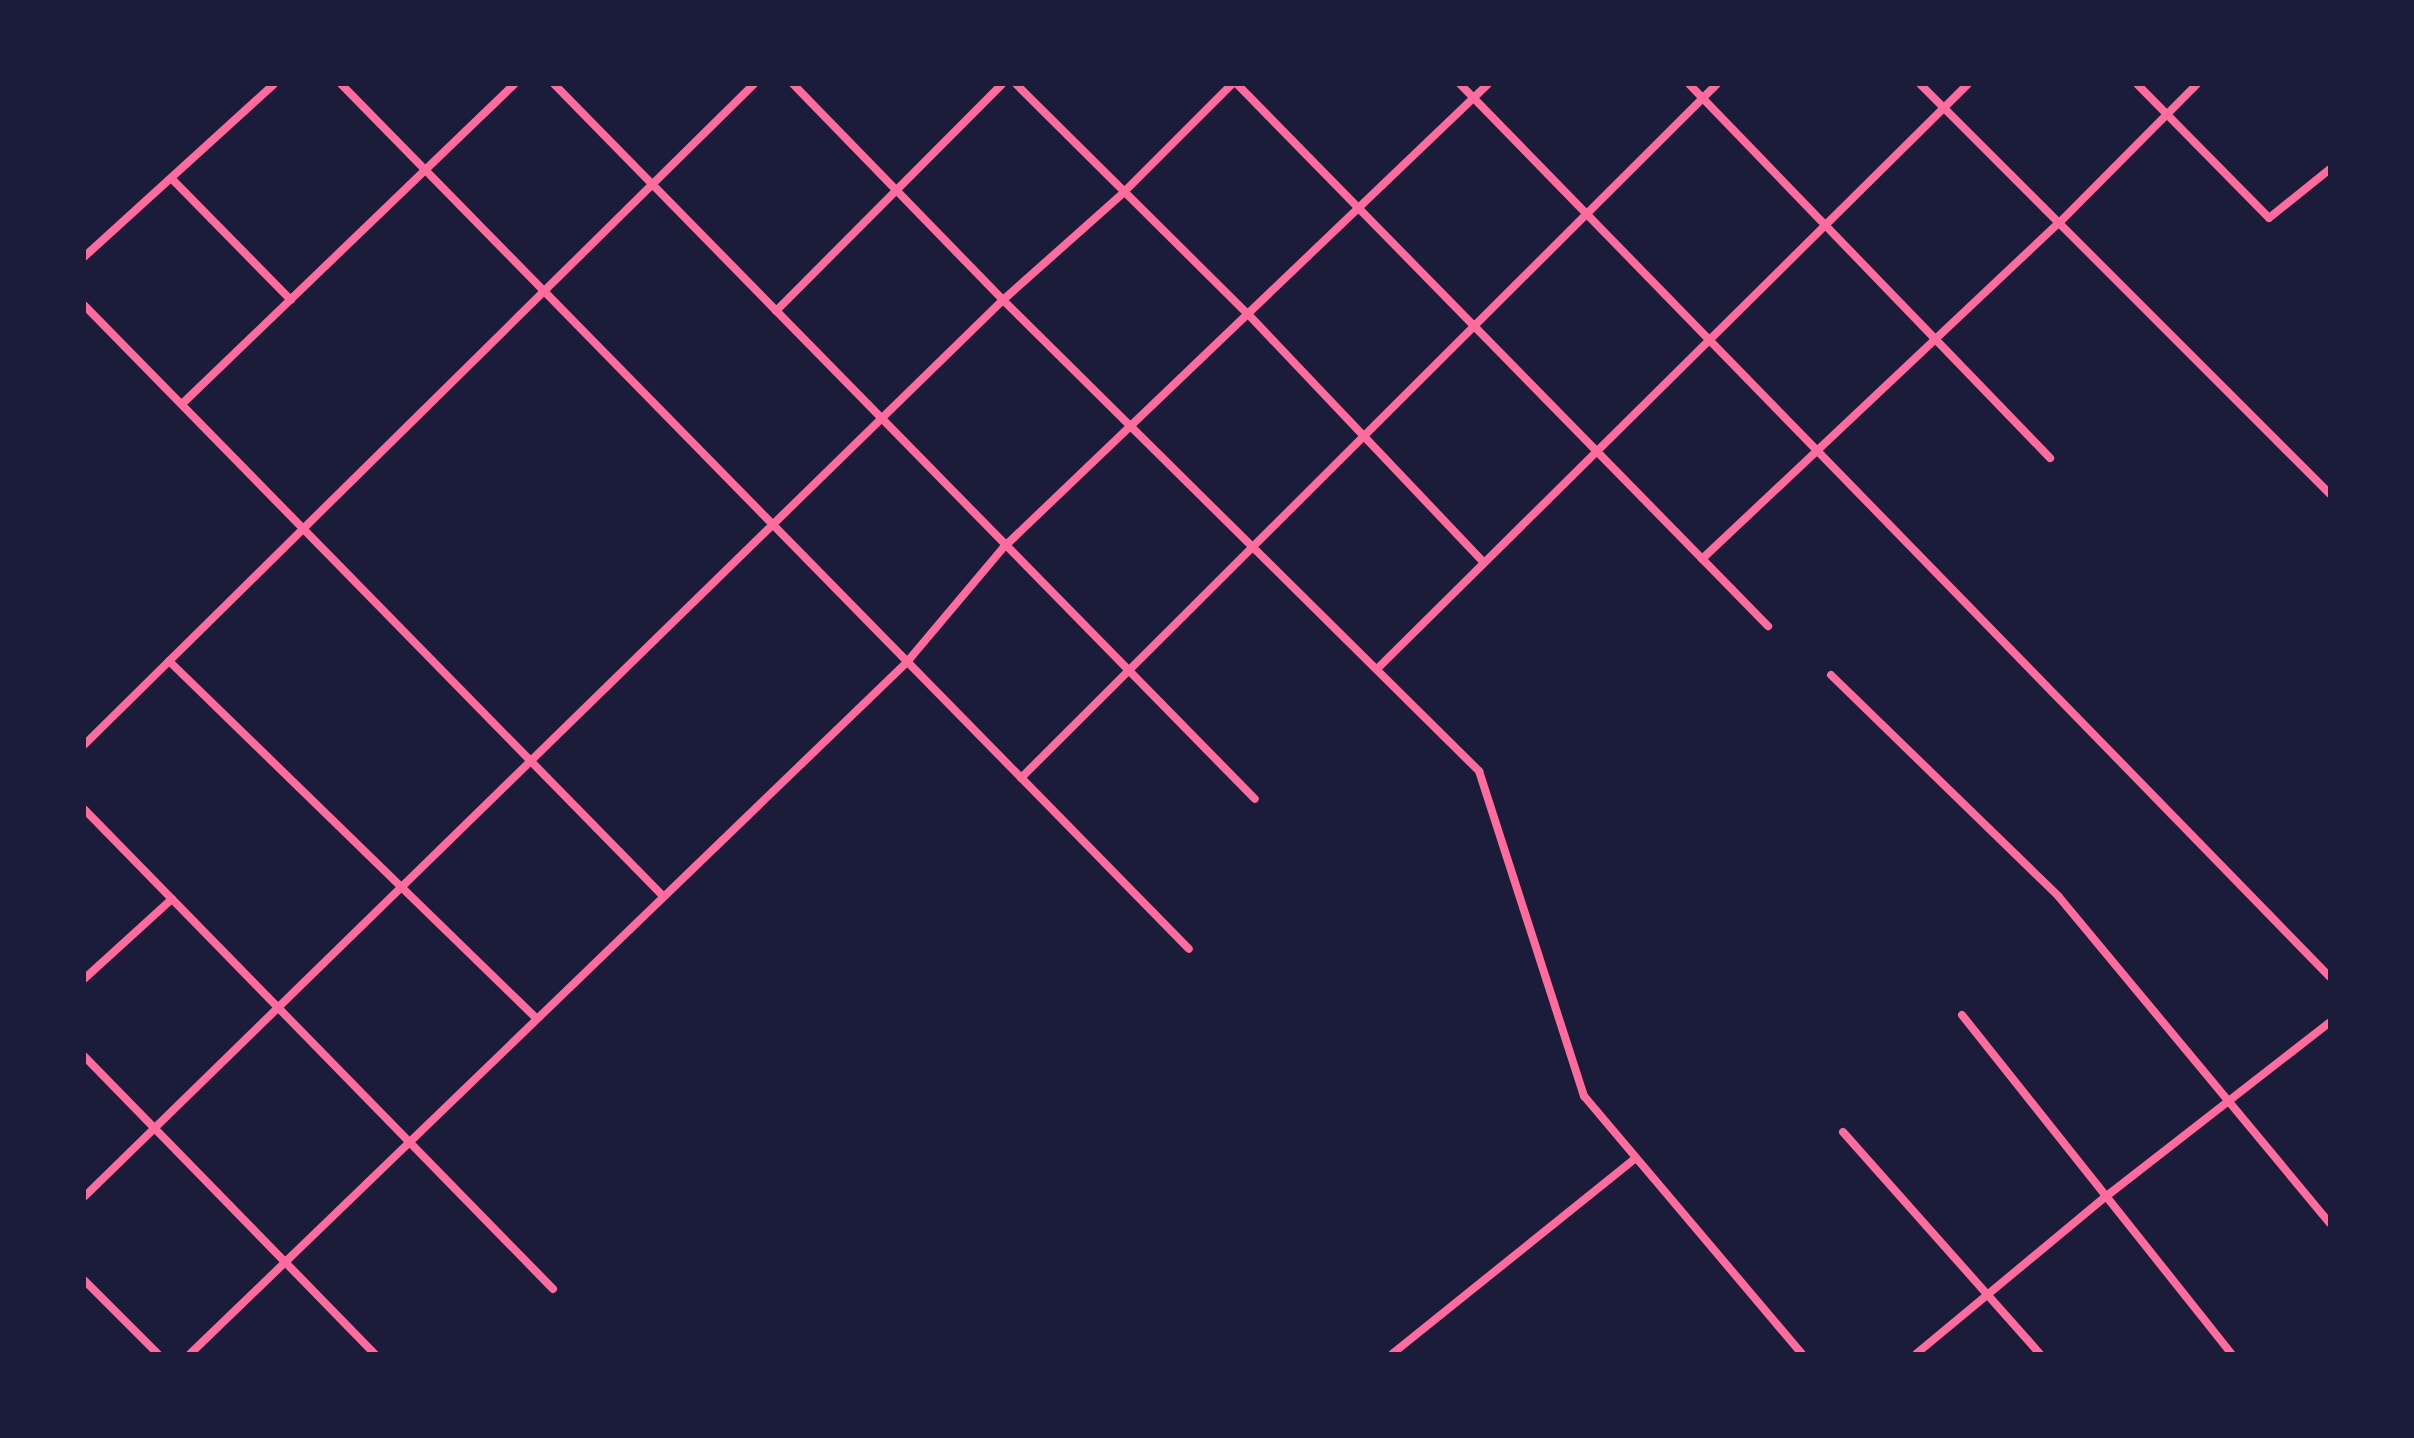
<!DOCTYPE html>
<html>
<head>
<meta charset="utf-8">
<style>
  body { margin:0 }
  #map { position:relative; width:2414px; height:1438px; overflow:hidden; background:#1b1b3a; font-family:"DM Sans",sans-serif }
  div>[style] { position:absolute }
  .minor>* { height:8px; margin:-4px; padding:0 4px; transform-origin:4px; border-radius:4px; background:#ff6b9d }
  span { translate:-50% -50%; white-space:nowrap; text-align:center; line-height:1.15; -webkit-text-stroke:8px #1b1b3a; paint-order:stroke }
  .frame { position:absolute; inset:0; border:86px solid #1b1b3a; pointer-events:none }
</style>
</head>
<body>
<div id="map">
  <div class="minor">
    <i style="left:341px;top:84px;width:1211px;rotate:45.57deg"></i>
    <i style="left:554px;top:84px;width:1001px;rotate:45.57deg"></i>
    <i style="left:793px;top:84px;width:301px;rotate:45.8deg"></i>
    <i style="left:1003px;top:300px;width:670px;rotate:44.7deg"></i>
    <i style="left:1479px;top:771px;width:342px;rotate:72.1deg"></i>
    <i style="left:1584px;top:1096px;width:338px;rotate:49.8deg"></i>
    <i style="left:1016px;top:84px;width:325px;rotate:44.8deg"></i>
    <i style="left:1247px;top:313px;width:344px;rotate:46.5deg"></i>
    <i style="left:1237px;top:84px;width:759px;rotate:45.59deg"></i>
    <i style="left:1460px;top:84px;width:1247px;rotate:45.75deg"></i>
    <i style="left:1689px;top:84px;width:520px;rotate:46.01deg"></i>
    <i style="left:1920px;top:84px;width:580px;rotate:45deg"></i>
    <i style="left:2137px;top:84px;width:188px;rotate:45.4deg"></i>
    <i style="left:2269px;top:218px;width:78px;rotate:-38.8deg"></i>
    <i style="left:171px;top:178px;width:171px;rotate:45.5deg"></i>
    <i style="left:84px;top:257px;width:257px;rotate:-42.3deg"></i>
    <i style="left:84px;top:305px;width:827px;rotate:45.59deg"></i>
    <i style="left:776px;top:311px;width:320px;rotate:-45.1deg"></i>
    <i style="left:182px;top:404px;width:462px;rotate:-43.9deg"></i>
    <i style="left:1702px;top:559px;width:489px;rotate:-43.3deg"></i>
    <i style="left:2058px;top:224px;width:197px;rotate:-45.2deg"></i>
    <i style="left:169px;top:661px;width:513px;rotate:44.21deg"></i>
    <i style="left:1377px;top:669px;width:832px;rotate:-44.71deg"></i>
    <i style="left:1831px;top:675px;width:318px;rotate:44.2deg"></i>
    <i style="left:2059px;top:897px;width:424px;rotate:50.3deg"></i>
    <i style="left:84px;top:745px;width:941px;rotate:-44.61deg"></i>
    <i style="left:1021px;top:778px;width:983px;rotate:-44.92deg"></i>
    <i style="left:84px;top:809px;width:671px;rotate:45.66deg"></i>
    <i style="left:84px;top:979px;width:119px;rotate:-42.3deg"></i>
    <i style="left:1962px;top:1015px;width:433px;rotate:51.5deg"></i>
    <i style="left:84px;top:1056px;width:417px;rotate:45.7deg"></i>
    <i style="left:1843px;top:1132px;width:297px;rotate:48.4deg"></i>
    <i style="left:84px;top:1197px;width:1284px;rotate:-44.31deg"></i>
    <i style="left:1003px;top:300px;width:161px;rotate:-41.7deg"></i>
    <i style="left:1123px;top:193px;width:154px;rotate:-45deg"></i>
    <i style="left:84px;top:1280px;width:105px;rotate:45deg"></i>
    <i style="left:190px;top:1354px;width:996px;rotate:-43.98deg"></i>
    <i style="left:907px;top:662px;width:150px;rotate:-49.9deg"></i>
    <i style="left:1004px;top:547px;width:670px;rotate:-43.73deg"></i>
    <i style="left:1392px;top:1354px;width:313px;rotate:-38.8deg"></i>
    <i style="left:1916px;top:1354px;width:244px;rotate:-39.7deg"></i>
    <i style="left:2104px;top:1198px;width:286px;rotate:-37.9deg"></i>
  </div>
  <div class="frame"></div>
</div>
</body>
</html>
